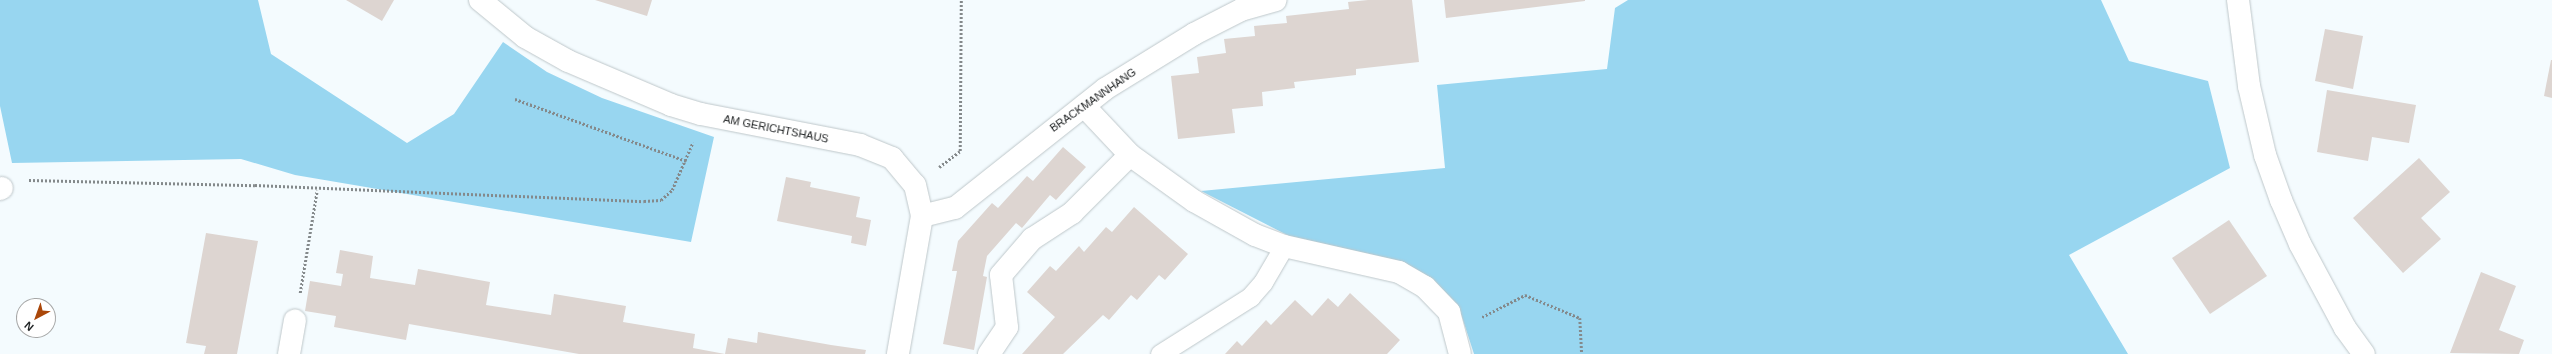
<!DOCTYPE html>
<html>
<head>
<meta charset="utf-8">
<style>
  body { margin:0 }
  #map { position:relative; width:2552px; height:354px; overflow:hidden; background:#f4fbfe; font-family:Helvetica,sans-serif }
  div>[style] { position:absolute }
  .green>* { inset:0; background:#98d6f0 }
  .building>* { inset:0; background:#ddd5d1 }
  .path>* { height:2.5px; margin-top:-1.25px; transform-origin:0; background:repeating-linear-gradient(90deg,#84898b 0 2px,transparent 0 4px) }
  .roads { filter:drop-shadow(0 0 1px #bec7ca) drop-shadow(0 0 1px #bec7ca) }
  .lane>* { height:19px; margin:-9.5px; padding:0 9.5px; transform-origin:9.5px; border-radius:9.5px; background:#fff }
  .street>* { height:22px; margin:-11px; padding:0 11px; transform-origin:11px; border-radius:11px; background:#fff }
  .secondary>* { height:22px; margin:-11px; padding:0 11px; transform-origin:11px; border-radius:11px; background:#fff }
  span { translate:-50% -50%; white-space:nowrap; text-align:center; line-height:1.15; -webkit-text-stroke:4px #fff; paint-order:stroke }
  .street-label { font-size:11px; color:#202324 }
  .north { position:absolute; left:16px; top:298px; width:40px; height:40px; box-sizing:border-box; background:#fff; border:1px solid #a6a7a7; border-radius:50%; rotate:221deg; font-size:11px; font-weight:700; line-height:16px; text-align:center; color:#202324 }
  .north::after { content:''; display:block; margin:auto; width:14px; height:18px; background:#aa470a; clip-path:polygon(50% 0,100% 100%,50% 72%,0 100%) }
</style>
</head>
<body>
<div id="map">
  <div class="green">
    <i style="clip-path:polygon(0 0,258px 0,271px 54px,407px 143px,454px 114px,503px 42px,547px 72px,602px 98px,714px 137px,691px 242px,295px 175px,241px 159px,12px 163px,0 106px)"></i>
    <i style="clip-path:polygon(1628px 0,2101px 0,2129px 61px,2208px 81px,2230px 168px,2069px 255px,2128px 354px,1474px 354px,1459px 308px,1433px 279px,1399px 262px,1291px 237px,1201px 191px,1445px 168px,1437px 85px,1607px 69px,1615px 8px)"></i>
  </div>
  <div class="building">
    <i style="clip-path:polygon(346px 0,394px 0,382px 21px)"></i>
    <i style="clip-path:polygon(595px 0,652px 0,647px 16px)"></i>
    <i style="clip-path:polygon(1368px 0,1412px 0,1419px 62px,1356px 69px,1356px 75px,1294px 82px,1295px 88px,1262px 92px,1263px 106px,1232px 109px,1235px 133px,1178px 139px,1171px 76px,1199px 73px,1197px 57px,1226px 53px,1224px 39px,1255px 36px,1254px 26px,1287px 23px,1286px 16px,1349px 9px,1348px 2px)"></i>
    <i style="clip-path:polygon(1444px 0,1585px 0,1585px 1px,1446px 18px)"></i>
    <i style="clip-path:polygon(2325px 29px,2363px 36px,2353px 89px,2315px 81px)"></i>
    <i style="clip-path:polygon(2551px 60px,2552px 60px,2552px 98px,2544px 96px)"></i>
    <i style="clip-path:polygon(2327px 90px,2416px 105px,2409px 143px,2372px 137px,2368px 161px,2317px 152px)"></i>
    <i style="clip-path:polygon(1063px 147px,1086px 167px,1056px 200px,1050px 195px,1022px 228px,1016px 223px,987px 256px,983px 276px,987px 277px,974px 350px,943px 344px,957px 271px,952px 271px,958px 241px,992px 203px,998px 208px,1027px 176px,1033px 181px)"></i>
    <i style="clip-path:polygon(2419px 158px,2450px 192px,2421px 218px,2441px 239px,2403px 273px,2353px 218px)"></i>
    <i style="clip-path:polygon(786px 177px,811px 182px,810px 187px,860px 197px,856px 217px,871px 220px,866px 246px,851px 243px,852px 236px,777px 221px)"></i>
    <i style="clip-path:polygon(1134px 207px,1188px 254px,1165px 280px,1159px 275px,1137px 300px,1131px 295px,1109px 320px,1103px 315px,1063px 354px,1022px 354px,1055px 317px,1027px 292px,1050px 266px,1056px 271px,1079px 246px,1084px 252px,1106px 227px,1112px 232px)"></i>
    <i style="clip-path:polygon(2229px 220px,2267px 276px,2210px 314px,2172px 258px)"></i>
    <i style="clip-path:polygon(206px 233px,258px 241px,237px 354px,204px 354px,206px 346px,186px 343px)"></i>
    <i style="clip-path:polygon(340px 250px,373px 256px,370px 278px,415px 285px,418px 269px,490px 282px,486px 305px,551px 315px,554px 294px,626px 306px,623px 322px,695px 334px,693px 348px,725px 354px,579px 354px,409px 324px,406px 340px,334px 327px,336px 316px,305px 311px,310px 281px,341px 286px,343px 274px,336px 273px)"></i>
    <i style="clip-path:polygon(2481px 272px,2516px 286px,2499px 330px,2524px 340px,2519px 354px,2450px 353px)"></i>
    <i style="clip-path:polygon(1350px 293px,1400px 340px,1387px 354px,1225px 354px,1237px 341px,1242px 346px,1266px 320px,1271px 325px,1295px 300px,1312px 316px,1328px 298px,1338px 307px)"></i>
    <i style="clip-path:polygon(758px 332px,831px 345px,866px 350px,865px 354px,725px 354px,728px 338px,757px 343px)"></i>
  </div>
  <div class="path">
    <i style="left:515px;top:99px;width:182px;rotate:19.9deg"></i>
    <i style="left:939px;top:167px;width:26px;rotate:-37deg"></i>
    <i style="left:960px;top:151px;width:151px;rotate:-89.6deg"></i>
    <i style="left:29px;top:180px;width:226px;rotate:1.3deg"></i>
    <i style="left:255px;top:185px;width:389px;rotate:2.4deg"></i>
    <i style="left:644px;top:201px;width:17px;rotate:-3deg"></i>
    <i style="left:661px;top:200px;width:15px;rotate:-42deg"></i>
    <i style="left:672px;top:190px;width:52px;rotate:-66.4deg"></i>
    <i style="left:300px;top:293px;width:104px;rotate:-80.6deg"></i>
    <i style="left:1482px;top:317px;width:48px;rotate:-27.1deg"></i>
    <i style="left:1525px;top:295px;width:60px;rotate:22.7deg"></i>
    <i style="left:1580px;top:318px;width:36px;rotate:87deg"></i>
  </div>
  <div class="roads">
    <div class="lane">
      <i style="left:1160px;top:354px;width:107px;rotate:-32.3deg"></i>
      <i style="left:1250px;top:297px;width:20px;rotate:-49deg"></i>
      <i style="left:1263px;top:282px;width:42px;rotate:-59.7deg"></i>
    </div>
    <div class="street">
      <i style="left:480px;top:0;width:58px;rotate:39.4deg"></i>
      <i style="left:525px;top:37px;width:49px;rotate:29.2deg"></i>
      <i style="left:568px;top:61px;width:112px;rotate:23.1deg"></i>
      <i style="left:671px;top:105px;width:31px;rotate:17deg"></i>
      <i style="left:701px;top:114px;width:162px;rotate:11deg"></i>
      <i style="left:860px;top:145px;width:35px;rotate:22deg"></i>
      <i style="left:892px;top:158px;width:35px;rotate:50deg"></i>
      <i style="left:915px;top:185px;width:32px;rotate:77deg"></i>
      <i style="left:922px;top:216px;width:140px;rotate:99.9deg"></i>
      <i style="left:1084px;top:106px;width:67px;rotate:46.8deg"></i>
      <i style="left:1130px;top:155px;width:79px;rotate:35.7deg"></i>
      <i style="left:1194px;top:201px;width:70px;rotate:29.1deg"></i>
      <i style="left:1255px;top:235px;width:31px;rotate:21deg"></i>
      <i style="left:1284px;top:246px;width:118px;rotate:12.7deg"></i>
      <i style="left:1399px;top:272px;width:30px;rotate:30deg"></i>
      <i style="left:1425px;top:287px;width:35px;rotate:46deg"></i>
      <i style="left:1449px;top:312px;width:43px;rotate:75.3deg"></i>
      <i style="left:0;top:189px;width:2px;rotate:-27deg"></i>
      <i style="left:922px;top:216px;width:34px;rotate:-14deg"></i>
      <i style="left:955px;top:208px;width:191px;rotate:-38.4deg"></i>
      <i style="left:1105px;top:89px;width:105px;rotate:-31.7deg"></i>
      <i style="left:1194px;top:34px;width:53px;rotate:-27.1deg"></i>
      <i style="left:1241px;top:10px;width:36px;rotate:-16deg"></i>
      <i style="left:289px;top:354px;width:34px;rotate:-80deg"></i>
      <i style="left:989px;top:354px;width:32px;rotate:-56deg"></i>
      <i style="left:1007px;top:327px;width:52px;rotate:-96.6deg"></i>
      <i style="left:1001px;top:275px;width:48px;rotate:-49.3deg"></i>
      <i style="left:1032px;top:239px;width:48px;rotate:-33deg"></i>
      <i style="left:1072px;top:213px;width:82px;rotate:-45deg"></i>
    </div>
    <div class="secondary">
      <i style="left:2238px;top:0;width:87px;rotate:82.7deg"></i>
      <i style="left:2249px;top:86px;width:71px;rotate:76.9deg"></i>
      <i style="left:2265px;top:155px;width:48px;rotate:70.4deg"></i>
      <i style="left:2281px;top:200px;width:48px;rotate:66.6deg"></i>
      <i style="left:2300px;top:244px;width:95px;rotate:61.8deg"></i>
      <i style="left:2345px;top:328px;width:32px;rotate:54deg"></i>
    </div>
  </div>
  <div class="street-label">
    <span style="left:1093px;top:100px;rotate:-35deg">BRACKMANNHANG</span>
    <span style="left:776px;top:129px;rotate:11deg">AM GERICHTSHAUS</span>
  </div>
  <div class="north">N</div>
</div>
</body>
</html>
